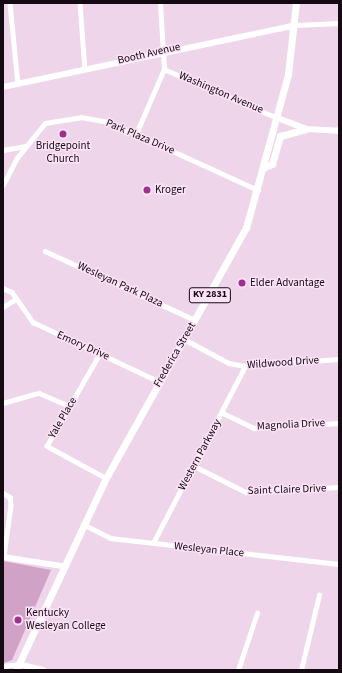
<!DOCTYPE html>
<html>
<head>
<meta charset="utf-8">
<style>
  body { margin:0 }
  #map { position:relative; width:342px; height:673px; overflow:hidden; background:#efd5e9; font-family:"Source Sans 3",sans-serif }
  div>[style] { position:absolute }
  .green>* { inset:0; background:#d0a2c5 }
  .minor>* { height:4.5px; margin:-2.25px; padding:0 2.25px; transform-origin:2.25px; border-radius:2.25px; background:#fff }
  .tertiary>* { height:5.5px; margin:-2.75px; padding:0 2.75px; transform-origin:2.75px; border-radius:2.75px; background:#fff }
  .primary>* { height:7px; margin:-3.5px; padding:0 3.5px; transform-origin:3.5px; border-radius:3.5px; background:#fff }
  .dots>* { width:11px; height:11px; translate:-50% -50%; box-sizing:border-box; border:2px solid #fce2f6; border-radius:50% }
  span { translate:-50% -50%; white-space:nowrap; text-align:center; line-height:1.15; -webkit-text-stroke:3px #fce2f6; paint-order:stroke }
  .shield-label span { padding:1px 3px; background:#fce2f6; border:1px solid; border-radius:3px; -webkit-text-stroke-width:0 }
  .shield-label { font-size:10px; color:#140b12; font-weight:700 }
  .street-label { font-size:11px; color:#140b12 }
  .poi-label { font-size:11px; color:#140b12 }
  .left { translate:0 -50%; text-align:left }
  .frame { position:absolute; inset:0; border:4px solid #140b12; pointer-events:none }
</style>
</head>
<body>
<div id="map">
  <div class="green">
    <i style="clip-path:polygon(3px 561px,51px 570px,12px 660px,4px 663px)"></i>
  </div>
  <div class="minor">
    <i style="left:10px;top:3px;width:81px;rotate:84.4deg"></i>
    <i style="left:80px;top:3px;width:66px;rotate:85.7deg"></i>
    <i style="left:296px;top:25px;width:43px;rotate:-2.7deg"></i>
    <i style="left:164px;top:69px;width:124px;rotate:23.3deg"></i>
    <i style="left:136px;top:134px;width:71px;rotate:-66.7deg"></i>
    <i style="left:164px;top:69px;width:66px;rotate:-93.5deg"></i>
    <i style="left:3px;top:150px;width:23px;rotate:-10deg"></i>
    <i style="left:3px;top:185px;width:29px;rotate:-63deg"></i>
    <i style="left:16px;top:159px;width:46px;rotate:-51.1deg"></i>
    <i style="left:45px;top:123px;width:36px;rotate:-9deg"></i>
    <i style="left:81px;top:117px;width:28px;rotate:10deg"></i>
    <i style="left:109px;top:122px;width:164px;rotate:24.5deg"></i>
    <i style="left:45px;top:251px;width:165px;rotate:24.7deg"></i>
    <i style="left:3px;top:288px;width:10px;rotate:24deg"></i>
    <i style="left:12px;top:292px;width:37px;rotate:55deg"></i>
    <i style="left:33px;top:322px;width:140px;rotate:25.3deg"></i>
    <i style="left:3px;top:307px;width:15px;rotate:-32deg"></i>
    <i style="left:184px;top:339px;width:51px;rotate:28.1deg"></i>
    <i style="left:229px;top:363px;width:16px;rotate:11deg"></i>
    <i style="left:245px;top:366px;width:94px;rotate:-4.3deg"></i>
    <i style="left:100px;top:354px;width:106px;rotate:119.9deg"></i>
    <i style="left:47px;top:446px;width:67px;rotate:28.5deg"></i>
    <i style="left:3px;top:403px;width:37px;rotate:-16deg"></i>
    <i style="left:39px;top:393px;width:34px;rotate:23deg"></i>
    <i style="left:223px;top:413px;width:34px;rotate:26deg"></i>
    <i style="left:254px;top:428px;width:85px;rotate:-3.4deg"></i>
    <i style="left:194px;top:466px;width:58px;rotate:26.6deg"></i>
    <i style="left:246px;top:492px;width:93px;rotate:-3.1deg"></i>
    <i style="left:3px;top:493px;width:8px;rotate:30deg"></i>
    <i style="left:10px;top:497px;width:8px;rotate:83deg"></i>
    <i style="left:11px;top:505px;width:52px;rotate:97.7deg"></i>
    <i style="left:83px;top:524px;width:30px;rotate:27deg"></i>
    <i style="left:110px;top:538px;width:230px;rotate:6.5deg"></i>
    <i style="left:153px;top:543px;width:199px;rotate:-62.5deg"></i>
    <i style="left:3px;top:666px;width:16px;rotate:-7deg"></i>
    <i style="left:238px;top:670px;width:60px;rotate:-71.6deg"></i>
    <i style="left:301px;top:670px;width:77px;rotate:-76.5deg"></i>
  </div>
  <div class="tertiary">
    <i style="left:3px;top:87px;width:299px;rotate:-11.9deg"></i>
    <i style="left:278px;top:118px;width:30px;rotate:21deg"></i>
    <i style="left:306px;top:129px;width:33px;rotate:3deg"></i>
    <i style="left:3px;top:557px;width:60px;rotate:8.7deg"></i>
    <i style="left:19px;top:664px;width:25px;rotate:14deg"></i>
  </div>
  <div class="primary">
    <i style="left:265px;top:167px;width:8px;rotate:-23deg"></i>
    <i style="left:272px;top:164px;width:29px;rotate:-74deg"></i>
    <i style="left:280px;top:136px;width:27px;rotate:-15deg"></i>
    <i style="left:16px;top:670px;width:212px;rotate:-64.9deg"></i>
    <i style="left:106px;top:478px;width:287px;rotate:-60.8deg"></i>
    <i style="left:246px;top:228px;width:160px;rotate:-74.7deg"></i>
    <i style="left:288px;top:74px;width:71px;rotate:-83.6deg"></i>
  </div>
  <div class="dots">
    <i style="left:63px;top:134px;background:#9f308e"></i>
    <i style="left:147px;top:190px;background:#9f308e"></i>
    <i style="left:242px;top:283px;background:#9f308e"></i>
    <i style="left:18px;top:620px;background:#9f308e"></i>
  </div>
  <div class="shield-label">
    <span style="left:210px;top:295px">KY 2831</span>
  </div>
  <div class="street-label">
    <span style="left:149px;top:54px;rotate:-13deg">Booth Avenue</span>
    <span style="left:221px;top:93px;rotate:23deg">Washington Avenue</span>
    <span style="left:140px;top:137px;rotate:23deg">Park Plaza Drive</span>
    <span style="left:120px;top:285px;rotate:25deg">Wesleyan Park Plaza</span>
    <span style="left:83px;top:346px;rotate:24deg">Emory Drive</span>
    <span style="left:175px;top:355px;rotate:-60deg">Frederica Street</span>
    <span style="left:283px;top:363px;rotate:-4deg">Wildwood Drive</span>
    <span style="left:63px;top:418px;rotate:-60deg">Yale Place</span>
    <span style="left:291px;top:425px;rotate:-3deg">Magnolia Drive</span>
    <span style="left:200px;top:455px;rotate:-62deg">Western Parkway</span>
    <span style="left:287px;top:490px;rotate:-2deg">Saint Claire Drive</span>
    <span style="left:209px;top:550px;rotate:6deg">Wesleyan Place</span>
  </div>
  <div class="poi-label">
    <span style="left:63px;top:153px">Bridgepoint<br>Church</span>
    <span class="left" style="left:155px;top:190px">Kroger</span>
    <span class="left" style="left:250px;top:283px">Elder Advantage</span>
    <span class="left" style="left:26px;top:620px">Kentucky<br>Wesleyan College</span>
  </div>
  <div class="frame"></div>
</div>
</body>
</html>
